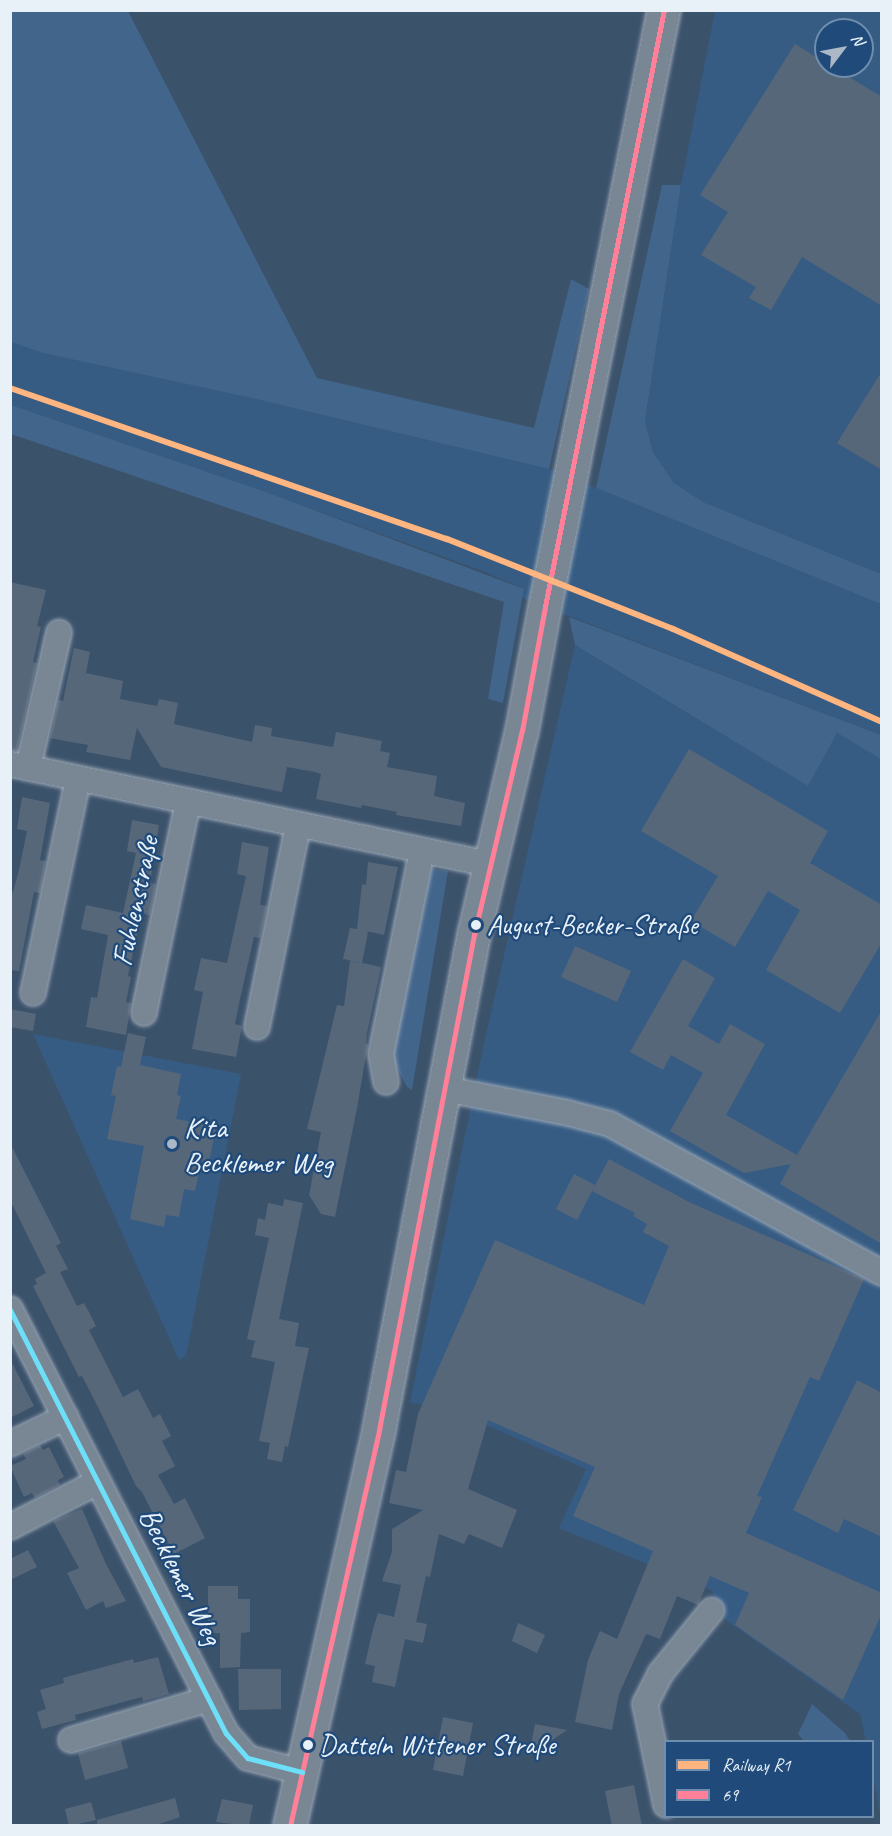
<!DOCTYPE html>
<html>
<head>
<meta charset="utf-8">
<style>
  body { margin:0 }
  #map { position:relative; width:892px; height:1836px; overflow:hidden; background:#3b526b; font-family:Caveat,sans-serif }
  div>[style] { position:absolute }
  .built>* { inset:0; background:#365c84 }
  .green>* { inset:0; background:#42658c }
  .building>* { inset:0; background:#57677a }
  .roads { filter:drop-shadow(0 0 2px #9da9b6) drop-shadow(0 0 2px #9da9b6) }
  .minor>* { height:24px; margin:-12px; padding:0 12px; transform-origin:12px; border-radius:12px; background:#798694 }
  .major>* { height:32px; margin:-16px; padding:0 16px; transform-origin:16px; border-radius:16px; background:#798694 }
  .bus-1>* { height:4.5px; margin:-2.25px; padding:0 2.25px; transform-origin:2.25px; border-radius:2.25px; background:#ff8098 }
  .bus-2>* { height:4.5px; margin:-2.25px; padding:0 2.25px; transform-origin:2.25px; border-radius:2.25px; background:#6ddff8 }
  .rail-1>* { height:6px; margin:-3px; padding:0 3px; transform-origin:3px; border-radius:3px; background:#ffb580 }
  .dots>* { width:16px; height:16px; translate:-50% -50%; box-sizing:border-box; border:3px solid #1f4a7a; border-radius:50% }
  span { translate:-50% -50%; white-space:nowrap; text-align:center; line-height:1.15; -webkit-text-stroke:4.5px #1f4a7a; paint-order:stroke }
  .bus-label { font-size:28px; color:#e8f1f8 }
  .left { translate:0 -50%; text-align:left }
  .street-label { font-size:30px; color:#e8f1f8 }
  .poi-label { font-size:30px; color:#e8f1f8 }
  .frame { position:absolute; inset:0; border:12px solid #e8f1f8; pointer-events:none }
  .legend { position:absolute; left:664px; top:1740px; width:210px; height:78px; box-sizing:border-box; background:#1f4a7a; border:2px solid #6f8dac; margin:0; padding:8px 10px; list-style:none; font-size:18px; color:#e8f1f8 }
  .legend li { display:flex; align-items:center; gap:12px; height:30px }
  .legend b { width:30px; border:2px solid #6f8dac }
  .north { position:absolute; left:814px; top:18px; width:60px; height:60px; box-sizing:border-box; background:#1f4a7a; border:2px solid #6f8dac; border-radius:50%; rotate:58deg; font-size:16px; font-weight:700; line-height:24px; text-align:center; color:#e8f1f8 }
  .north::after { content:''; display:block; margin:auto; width:21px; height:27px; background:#abb9c7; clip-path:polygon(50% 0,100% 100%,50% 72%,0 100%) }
</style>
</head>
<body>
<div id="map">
  <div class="built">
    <i style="clip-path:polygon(evenodd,715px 11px,881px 11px,881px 574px,703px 502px,674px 483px,653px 452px,645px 421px,681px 185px,715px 11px,826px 30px,862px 30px,862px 66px,826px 66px,826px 30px)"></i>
    <i style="clip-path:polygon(11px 342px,43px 353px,256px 399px,549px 469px,881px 604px,881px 735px,522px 598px,524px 589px,485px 572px,269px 493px,11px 405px)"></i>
    <i style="clip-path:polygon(575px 645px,808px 786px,837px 733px,881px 759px,881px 1821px,873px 1776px,872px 1742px,866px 1741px,860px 1714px,726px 1620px,711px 1590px,559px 1528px,586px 1469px,457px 1412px,410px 1402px,484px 1043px)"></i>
    <i style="clip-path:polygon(33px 1034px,241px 1074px,186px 1356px,179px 1360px)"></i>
  </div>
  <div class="green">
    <i style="clip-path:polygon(11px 10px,128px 11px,317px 378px,534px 428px,571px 279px,589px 289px,549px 469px,256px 399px,43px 353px,11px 342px)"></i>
    <i style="clip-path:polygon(662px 185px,681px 185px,645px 421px,653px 452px,674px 483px,703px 502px,881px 574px,881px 604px,596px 488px)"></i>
    <i style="clip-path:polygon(11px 405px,269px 493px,524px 589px,503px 703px,488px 699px,504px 602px,11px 434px)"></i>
    <i style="clip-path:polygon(569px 617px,881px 735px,881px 759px,837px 733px,808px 786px,575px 645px)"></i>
    <i style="clip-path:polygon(431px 869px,448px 871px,412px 1090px,407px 1087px,392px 1059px)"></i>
    <i style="clip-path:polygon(812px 1704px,845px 1733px,850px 1741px,804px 1741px,798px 1734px)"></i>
  </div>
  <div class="building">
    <i style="clip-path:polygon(795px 44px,826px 63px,826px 66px,831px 66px,882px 97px,882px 306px,802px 257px,771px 310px,749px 298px,756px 287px,701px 255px,728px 212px,700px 195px)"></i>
    <i style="clip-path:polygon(882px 371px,882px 470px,837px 443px)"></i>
    <i style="clip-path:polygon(10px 582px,46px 590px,37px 626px,41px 627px,33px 662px,37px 663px,17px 751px,10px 750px)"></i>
    <i style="clip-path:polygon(74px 648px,90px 652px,86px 673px,123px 681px,120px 699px,157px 706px,159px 699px,178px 703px,174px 724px,252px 742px,255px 725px,272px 728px,271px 736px,333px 747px,336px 732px,382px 741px,380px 751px,390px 753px,387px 767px,437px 776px,434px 796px,465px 803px,461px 826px,396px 815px,397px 812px,362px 805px,361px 808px,316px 799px,321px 774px,315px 772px,287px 767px,282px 792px,161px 767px,137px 728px,130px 760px,86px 752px,88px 745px,50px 738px,58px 700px,63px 701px)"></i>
    <i style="clip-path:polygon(689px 749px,828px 831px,810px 863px,882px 905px,882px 942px,840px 1013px,766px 970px,800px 910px,768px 891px,735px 947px,691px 921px,718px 876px,641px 831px)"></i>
    <i style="clip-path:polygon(22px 797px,50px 803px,40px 860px,46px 861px,40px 893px,34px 892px,19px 971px,10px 970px,10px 892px,13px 892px,19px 870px,27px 831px,17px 829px)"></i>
    <i style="clip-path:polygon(132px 820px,159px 825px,150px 883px,156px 884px,150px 915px,141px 914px,128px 976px,131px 977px,126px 1002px,131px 1003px,126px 1035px,86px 1027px,91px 997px,97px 998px,108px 935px,81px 929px,86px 905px,123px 913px,136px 853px,127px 851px)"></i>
    <i style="clip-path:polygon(242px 842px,269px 847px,260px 905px,267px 906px,260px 938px,254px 937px,240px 999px,235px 1024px,242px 1026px,236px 1057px,192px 1049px,203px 992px,194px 990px,201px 958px,227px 963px,246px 876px,237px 874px)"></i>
    <i style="clip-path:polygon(368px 862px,398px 867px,384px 935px,366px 931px,368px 932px,362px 963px,381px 967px,367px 1033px,366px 1044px,368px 1044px,357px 1108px,335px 1217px,321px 1214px,309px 1195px,321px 1132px,307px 1129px,337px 1005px,344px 1006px,350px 961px,362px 963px,343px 959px,350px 928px,357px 929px,362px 884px,366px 885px)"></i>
    <i style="clip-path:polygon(575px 946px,631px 971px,617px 1002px,561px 977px)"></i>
    <i style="clip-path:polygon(683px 959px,715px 978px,688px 1026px,719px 1044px,730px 1024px,765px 1044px,726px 1115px,797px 1155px,882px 1010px,882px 1244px,780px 1184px,791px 1164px,744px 1173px,670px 1131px,703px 1073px,671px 1055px,663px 1070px,630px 1052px)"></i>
    <i style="clip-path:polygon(10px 1009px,36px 1014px,33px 1031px,10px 1027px)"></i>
    <i style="clip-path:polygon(128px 1033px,146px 1037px,140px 1065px,181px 1074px,177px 1095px,181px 1096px,176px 1119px,216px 1127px,209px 1162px,201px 1161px,195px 1191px,184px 1189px,179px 1217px,166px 1215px,164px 1227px,130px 1219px,144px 1146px,107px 1139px,116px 1096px,111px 1095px,117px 1066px,121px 1067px)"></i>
    <i style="clip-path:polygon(10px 1143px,61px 1243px,56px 1246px,68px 1269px,60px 1272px,77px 1306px,84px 1303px,90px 1314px,96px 1326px,89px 1330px,123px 1397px,138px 1389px,153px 1418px,160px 1414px,171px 1436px,162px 1441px,175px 1466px,158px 1475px,174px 1504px,185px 1498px,205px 1538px,174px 1554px,142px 1492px,136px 1486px,99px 1409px,82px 1376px,79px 1377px,33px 1286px,37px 1284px,35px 1279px,46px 1273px,10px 1200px)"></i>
    <i style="clip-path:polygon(609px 1159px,689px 1202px,864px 1279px,819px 1381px,810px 1377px,757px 1496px,762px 1497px,746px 1533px,882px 1593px,882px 1613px,843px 1700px,735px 1625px,749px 1593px,710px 1576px,698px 1605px,677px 1596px,660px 1639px,646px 1634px,619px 1694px,612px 1730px,575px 1722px,588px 1660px,600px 1631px,617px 1639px,653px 1551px,573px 1516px,595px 1467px,488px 1420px,468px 1489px,517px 1510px,502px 1548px,469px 1534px,464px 1544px,439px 1534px,430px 1577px,426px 1576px,416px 1622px,427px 1624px,423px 1643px,405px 1639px,395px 1687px,372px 1682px,375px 1666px,365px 1664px,373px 1629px,378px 1613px,394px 1617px,401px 1585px,382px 1581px,392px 1552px,392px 1529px,423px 1510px,389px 1503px,396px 1470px,406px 1472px,418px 1414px,495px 1240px,644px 1305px,669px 1246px,643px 1232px,647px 1224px,633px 1216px,635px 1213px,592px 1191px)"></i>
    <i style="clip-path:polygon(574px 1174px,595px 1185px,577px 1220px,556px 1209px)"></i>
    <i style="clip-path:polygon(284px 1199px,303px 1203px,279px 1319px,299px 1323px,295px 1346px,309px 1348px,288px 1447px,285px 1446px,282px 1462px,267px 1459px,270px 1443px,259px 1441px,275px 1362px,251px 1357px,255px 1341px,247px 1339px,269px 1238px,255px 1235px,258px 1218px,265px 1220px,268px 1203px,283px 1206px)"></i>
    <i style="clip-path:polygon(10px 1359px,34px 1406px,10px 1418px)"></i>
    <i style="clip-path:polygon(857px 1380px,882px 1393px,882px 1537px,844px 1519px,838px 1533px,793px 1510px)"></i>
    <i style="clip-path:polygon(40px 1445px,43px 1450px,49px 1447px,64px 1477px,58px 1480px,60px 1485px,35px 1498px,32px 1493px,24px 1497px,10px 1466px,26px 1459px,23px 1454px)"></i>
    <i style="clip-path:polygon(82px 1509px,106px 1564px,126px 1601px,106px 1608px,103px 1601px,86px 1610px,67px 1573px,79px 1568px,53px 1521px)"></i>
    <i style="clip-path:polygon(28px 1550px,37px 1567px,10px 1580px,10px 1559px)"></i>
    <i style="clip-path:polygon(208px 1586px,238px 1586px,238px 1599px,250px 1599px,250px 1632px,241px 1633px,240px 1667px,220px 1668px,220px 1633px,208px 1633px)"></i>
    <i style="clip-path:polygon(518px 1623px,545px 1635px,537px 1653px,512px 1641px)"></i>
    <i style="clip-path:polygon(158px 1657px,169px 1694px,143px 1701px,142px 1697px,75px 1715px,76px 1720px,42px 1729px,37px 1712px,46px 1709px,40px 1690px,64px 1683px,63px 1678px,133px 1659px,134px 1663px)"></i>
    <i style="clip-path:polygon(238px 1669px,281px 1669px,281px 1709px,239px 1710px)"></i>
    <i style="clip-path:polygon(443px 1717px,473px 1723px,463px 1776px,433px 1770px)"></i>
    <i style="clip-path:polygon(535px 1724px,567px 1730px,529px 1756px)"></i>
    <i style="clip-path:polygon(121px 1741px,128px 1768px,85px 1780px,78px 1753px)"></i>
    <i style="clip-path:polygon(634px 1785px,642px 1826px,612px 1826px,605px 1791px)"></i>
    <i style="clip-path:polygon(175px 1798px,180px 1817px,153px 1826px,97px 1826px,97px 1820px)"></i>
    <i style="clip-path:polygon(222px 1799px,253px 1805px,249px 1826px,216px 1822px)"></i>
    <i style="clip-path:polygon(91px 1802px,96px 1820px,69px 1826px,65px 1809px)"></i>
  </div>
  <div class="roads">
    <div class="minor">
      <i style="left:10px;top:764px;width:490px;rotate:11.8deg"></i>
      <i style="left:28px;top:768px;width:139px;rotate:-77.1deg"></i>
      <i style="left:33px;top:993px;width:218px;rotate:-78.1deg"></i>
      <i style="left:144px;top:1013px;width:216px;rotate:-78.2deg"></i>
      <i style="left:257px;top:1027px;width:206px;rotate:-78.5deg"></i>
      <i style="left:386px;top:1082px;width:28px;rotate:-100deg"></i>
      <i style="left:381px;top:1054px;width:207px;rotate:-78.6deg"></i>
      <i style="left:445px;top:1089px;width:125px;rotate:11deg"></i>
      <i style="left:568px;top:1113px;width:43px;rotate:14.7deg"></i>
      <i style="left:610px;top:1124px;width:310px;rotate:28.7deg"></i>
      <i style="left:10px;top:1309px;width:476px;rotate:63deg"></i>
      <i style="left:226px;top:1733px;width:33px;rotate:49deg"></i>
      <i style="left:248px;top:1758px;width:56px;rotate:14.5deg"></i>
      <i style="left:10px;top:1444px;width:62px;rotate:-25.7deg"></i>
      <i style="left:10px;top:1527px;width:99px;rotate:-27.1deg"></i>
      <i style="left:71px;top:1740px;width:144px;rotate:-16.5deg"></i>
      <i style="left:666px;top:1805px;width:103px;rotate:-101.7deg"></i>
      <i style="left:645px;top:1704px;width:34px;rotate:-63deg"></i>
      <i style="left:660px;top:1674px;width:82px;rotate:-50.9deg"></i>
    </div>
    <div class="major">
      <i style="left:290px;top:1826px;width:406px;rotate:-77.3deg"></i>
      <i style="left:379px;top:1430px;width:504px;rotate:-79.14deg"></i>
      <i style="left:474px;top:935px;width:210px;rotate:-76.8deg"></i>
      <i style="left:522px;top:731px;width:126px;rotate:-79.5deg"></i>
      <i style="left:545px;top:607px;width:609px;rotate:-78.73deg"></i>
    </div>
  </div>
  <div class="bus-1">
    <i style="left:290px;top:1826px;width:406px;rotate:-77.3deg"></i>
    <i style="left:379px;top:1430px;width:504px;rotate:-79.14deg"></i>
    <i style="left:474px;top:935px;width:210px;rotate:-76.8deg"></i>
    <i style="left:522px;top:731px;width:126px;rotate:-79.5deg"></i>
    <i style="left:545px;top:607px;width:609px;rotate:-78.73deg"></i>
  </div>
  <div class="bus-2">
    <i style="left:10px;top:1309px;width:476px;rotate:63deg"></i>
    <i style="left:226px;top:1733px;width:33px;rotate:49deg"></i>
    <i style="left:248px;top:1758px;width:56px;rotate:14.5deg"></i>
  </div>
  <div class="rail-1">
    <i style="left:10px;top:388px;width:462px;rotate:19.1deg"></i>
    <i style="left:447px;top:539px;width:243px;rotate:21.7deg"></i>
    <i style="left:673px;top:629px;width:229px;rotate:24deg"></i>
  </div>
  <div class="dots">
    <i style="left:476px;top:925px;background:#e8f1f8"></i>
    <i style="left:172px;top:1144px;background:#abb9c7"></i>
    <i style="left:308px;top:1745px;background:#e8f1f8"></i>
  </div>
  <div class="bus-label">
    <span class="left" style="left:487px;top:925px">August-Becker-Straße</span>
    <span class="left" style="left:319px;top:1745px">Datteln Wittener Straße</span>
  </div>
  <div class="street-label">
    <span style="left:135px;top:901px;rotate:-78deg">Fuhlenstraße</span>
    <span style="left:181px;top:1576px;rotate:63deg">Becklemer Weg</span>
  </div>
  <div class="poi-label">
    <span class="left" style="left:184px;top:1144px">Kita<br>Becklemer Weg</span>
  </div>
  <div class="frame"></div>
  <ul class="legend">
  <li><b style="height:8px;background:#ffb580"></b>Railway R1</li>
  <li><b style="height:8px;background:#ff8098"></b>69</li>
  </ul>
  <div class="north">N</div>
</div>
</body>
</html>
